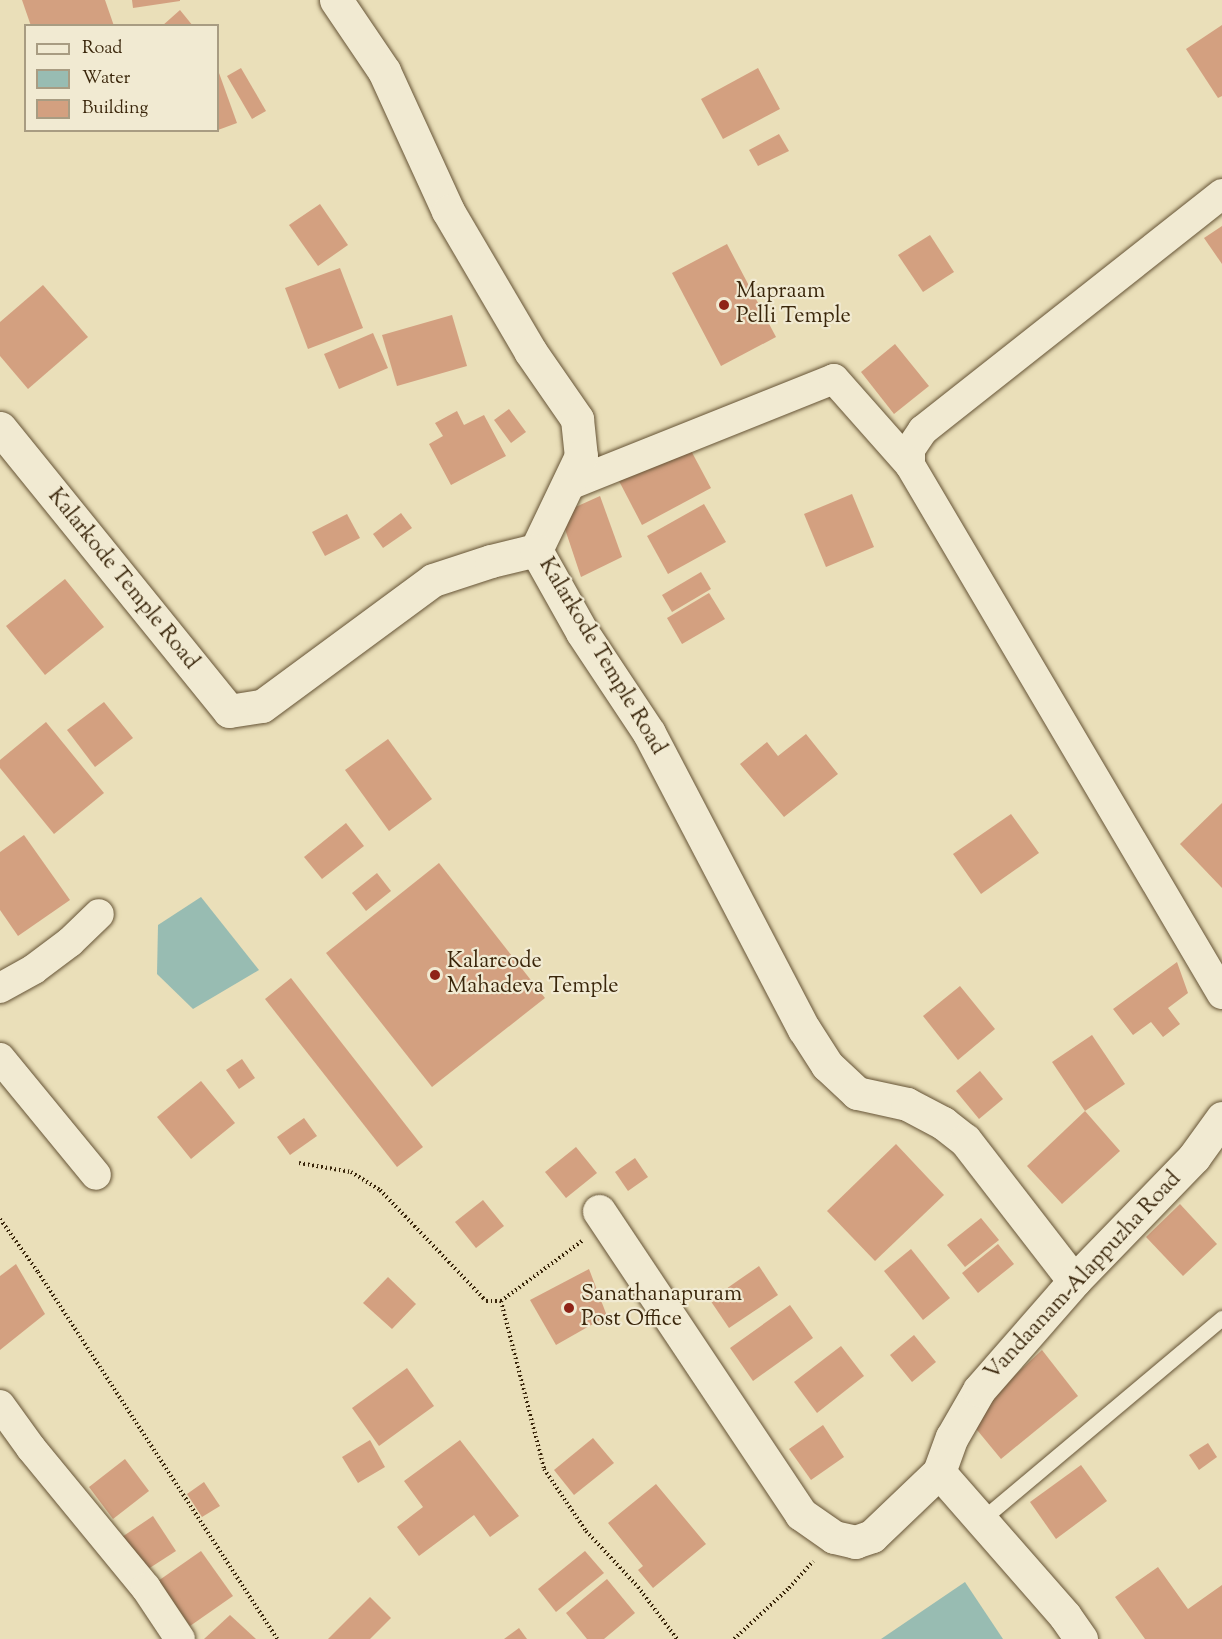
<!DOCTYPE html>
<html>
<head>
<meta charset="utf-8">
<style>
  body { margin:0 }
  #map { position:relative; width:1222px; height:1639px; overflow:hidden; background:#eadfb9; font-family:"Sorts Mill Goudy",serif }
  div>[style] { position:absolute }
  .water>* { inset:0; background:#98bcb2 }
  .building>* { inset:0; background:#d3a080 }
  .path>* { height:4px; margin-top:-2px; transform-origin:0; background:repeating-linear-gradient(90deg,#3a260b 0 1.5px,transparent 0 4.5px) }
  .roads { filter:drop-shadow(0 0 2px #665436) drop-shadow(0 0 2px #665436) }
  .service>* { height:15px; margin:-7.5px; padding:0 7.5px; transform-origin:7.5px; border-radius:7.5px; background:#f1ead2 }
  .minor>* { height:30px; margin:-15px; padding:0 15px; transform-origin:15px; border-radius:15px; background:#f1ead2 }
  .secondary>* { height:33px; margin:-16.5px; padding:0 16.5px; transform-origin:16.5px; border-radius:16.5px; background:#f1ead2 }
  .dots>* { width:16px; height:16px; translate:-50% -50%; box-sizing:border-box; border:3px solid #f1ead2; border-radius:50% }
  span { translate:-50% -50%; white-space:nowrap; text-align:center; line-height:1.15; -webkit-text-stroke:4.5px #f1ead2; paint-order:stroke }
  .poi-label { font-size:22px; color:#3a260b }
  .left { translate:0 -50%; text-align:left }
  .street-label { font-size:22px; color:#3a260b }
  .legend { position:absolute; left:24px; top:24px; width:195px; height:108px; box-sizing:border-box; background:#f1ead2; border:2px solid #a89c82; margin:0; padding:8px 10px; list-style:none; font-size:18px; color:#3a260b }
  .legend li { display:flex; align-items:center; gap:12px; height:30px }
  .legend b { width:30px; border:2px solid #a89c82 }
</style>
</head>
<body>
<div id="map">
  <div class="water">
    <i style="clip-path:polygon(201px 897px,259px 970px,193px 1009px,157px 974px,158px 925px)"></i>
    <i style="clip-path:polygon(965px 1582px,1003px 1639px,881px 1639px)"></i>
  </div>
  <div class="building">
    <i style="clip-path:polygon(22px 0,105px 0,114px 26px,31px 26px)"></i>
    <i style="clip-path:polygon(132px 0,180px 0,180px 1px,133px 8px)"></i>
    <i style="clip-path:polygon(180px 10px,193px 26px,162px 26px)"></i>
    <i style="clip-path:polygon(1222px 25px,1222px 96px,1218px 98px,1186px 49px)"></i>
    <i style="clip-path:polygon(241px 68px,266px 111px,252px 119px,227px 76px)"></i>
    <i style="clip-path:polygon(758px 68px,780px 109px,723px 139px,701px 99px)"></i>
    <i style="clip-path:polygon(219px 73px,237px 123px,218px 130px,218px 74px)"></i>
    <i style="clip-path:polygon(779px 134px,789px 151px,758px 166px,749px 150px)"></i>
    <i style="clip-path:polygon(320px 204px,348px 245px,318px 266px,289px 225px)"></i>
    <i style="clip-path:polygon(1222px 226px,1222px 264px,1204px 238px)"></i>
    <i style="clip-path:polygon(930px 235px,954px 272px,923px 292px,898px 255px)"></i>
    <i style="clip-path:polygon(727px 244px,776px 337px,721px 366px,672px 273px)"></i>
    <i style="clip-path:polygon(340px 268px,363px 328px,308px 349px,285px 288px)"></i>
    <i style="clip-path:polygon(43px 285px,88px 337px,28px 389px,0 356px,0 322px)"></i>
    <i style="clip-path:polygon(452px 315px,467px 366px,397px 386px,382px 335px)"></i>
    <i style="clip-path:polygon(373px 333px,388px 368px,339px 389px,324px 354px)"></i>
    <i style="clip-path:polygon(895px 344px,929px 386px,894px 414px,861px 372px)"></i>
    <i style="clip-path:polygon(509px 409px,526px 432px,511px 443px,494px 420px)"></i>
    <i style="clip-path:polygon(457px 411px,464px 425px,484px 415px,506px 456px,451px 485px,429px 444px,443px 436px,435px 423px)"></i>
    <i style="clip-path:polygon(688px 445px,711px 488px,642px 525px,619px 481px)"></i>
    <i style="clip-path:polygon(852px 494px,874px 547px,826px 567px,804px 514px)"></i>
    <i style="clip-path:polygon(600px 496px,622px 557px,581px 577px,560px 514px)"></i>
    <i style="clip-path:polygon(704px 504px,726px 542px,668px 574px,647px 536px)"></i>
    <i style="clip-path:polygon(401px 513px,412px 528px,383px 548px,373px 534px)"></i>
    <i style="clip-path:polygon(347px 514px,360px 538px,325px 556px,312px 532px)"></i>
    <i style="clip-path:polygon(701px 572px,711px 589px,672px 612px,662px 595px)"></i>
    <i style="clip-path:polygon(65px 579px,104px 627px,45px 675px,6px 626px)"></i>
    <i style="clip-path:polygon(709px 593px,725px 619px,682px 644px,667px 618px)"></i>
    <i style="clip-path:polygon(104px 702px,133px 738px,95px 767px,67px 730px)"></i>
    <i style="clip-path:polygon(46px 722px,104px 793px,54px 834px,0 768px,0 760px)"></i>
    <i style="clip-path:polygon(806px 734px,838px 774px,784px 817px,740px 764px,767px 742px,778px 756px)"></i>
    <i style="clip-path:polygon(388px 739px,432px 799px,389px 831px,345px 770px)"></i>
    <i style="clip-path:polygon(1222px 803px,1222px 888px,1180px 844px)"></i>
    <i style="clip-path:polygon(1011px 814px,1039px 853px,981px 894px,953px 854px)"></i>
    <i style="clip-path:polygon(346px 823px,364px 846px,322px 879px,304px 857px)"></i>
    <i style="clip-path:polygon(24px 835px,70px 900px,18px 936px,0 910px,0 852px)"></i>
    <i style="clip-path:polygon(439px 863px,545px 998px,432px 1087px,326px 953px)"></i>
    <i style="clip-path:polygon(377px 873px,391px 891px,366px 911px,352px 893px)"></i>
    <i style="clip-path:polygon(1177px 962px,1188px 993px,1168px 1008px,1180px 1024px,1163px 1037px,1151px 1022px,1133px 1035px,1113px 1009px)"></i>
    <i style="clip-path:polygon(291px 978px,423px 1147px,397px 1167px,265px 999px)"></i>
    <i style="clip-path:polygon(960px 986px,995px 1029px,958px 1060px,923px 1016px)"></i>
    <i style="clip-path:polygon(1092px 1035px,1125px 1084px,1085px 1111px,1052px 1062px)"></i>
    <i style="clip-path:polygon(242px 1059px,255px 1078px,239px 1089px,226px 1070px)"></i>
    <i style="clip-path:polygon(980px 1071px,1003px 1099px,979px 1119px,956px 1091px)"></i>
    <i style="clip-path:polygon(201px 1081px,235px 1123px,191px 1159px,157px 1117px)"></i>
    <i style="clip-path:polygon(1085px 1111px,1120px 1151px,1062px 1204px,1027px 1166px)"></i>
    <i style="clip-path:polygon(304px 1118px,317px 1136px,290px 1155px,277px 1137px)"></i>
    <i style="clip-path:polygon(896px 1144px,944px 1195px,875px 1261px,827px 1211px)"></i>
    <i style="clip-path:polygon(576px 1147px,597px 1173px,566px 1198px,545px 1172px)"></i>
    <i style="clip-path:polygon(635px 1158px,648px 1177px,628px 1191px,615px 1172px)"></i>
    <i style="clip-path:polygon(483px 1200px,504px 1226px,476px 1248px,455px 1222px)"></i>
    <i style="clip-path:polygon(1180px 1204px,1217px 1244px,1183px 1276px,1146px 1237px)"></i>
    <i style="clip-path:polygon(981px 1218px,999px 1240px,965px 1267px,947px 1245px)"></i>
    <i style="clip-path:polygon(998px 1244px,1014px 1264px,978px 1293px,962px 1273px)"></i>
    <i style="clip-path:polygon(911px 1249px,950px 1298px,923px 1320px,884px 1271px)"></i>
    <i style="clip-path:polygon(16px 1264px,45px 1314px,0 1350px,0 1276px)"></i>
    <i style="clip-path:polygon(759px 1266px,778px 1295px,729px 1328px,710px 1300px)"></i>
    <i style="clip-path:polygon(589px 1269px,607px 1316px,556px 1345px,530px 1300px)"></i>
    <i style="clip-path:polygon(388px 1277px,416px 1304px,392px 1329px,363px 1303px)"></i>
    <i style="clip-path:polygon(790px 1305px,813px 1338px,753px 1381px,730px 1348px)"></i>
    <i style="clip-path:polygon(914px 1335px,936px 1362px,912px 1382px,890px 1355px)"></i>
    <i style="clip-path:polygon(841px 1346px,864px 1376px,817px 1413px,794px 1382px)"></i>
    <i style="clip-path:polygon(1042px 1350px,1078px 1396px,1001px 1459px,968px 1419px)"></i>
    <i style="clip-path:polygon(407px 1368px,434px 1406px,379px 1446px,352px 1408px)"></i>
    <i style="clip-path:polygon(823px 1425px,844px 1457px,811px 1480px,789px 1449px)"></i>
    <i style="clip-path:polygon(593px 1438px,614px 1463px,574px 1495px,554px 1470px)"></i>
    <i style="clip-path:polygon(370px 1440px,385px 1467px,358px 1483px,342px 1457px)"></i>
    <i style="clip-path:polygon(460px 1440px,519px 1516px,490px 1537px,474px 1515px,419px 1556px,397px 1527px,423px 1507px,404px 1481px)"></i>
    <i style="clip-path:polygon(1208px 1443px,1217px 1457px,1199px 1470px,1189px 1455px)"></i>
    <i style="clip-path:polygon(125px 1459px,149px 1491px,113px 1519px,89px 1487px)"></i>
    <i style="clip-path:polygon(1081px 1465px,1107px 1501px,1056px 1539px,1030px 1502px)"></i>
    <i style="clip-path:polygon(204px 1482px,220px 1506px,202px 1517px,187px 1494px)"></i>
    <i style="clip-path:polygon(656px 1484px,706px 1544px,653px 1588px,638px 1570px,643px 1566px,608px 1523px)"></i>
    <i style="clip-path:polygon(153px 1516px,176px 1551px,145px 1571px,122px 1537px)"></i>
    <i style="clip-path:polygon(201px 1551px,233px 1596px,190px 1626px,158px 1581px)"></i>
    <i style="clip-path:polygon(585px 1551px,604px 1573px,556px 1612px,538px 1589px)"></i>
    <i style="clip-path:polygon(1158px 1567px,1188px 1609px,1222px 1585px,1222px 1639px,1145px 1639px,1115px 1597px)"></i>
    <i style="clip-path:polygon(607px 1579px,635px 1613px,604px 1639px,587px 1639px,566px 1613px)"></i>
    <i style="clip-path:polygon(370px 1597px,391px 1618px,370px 1639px,328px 1639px)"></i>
    <i style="clip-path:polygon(230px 1615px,256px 1639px,204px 1639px)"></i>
    <i style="clip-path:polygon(519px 1628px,527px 1639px,504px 1639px)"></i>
  </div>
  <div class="path">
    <i style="left:299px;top:1163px;width:53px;rotate:9.8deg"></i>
    <i style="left:351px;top:1172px;width:34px;rotate:32deg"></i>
    <i style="left:380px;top:1190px;width:153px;rotate:46.3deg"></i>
    <i style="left:486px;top:1301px;width:15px"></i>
    <i style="left:501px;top:1301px;width:101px;rotate:-36.5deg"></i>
    <i style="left:0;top:1219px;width:65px;rotate:54.4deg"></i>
    <i style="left:38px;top:1272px;width:438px;rotate:56.9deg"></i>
    <i style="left:501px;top:1301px;width:173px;rotate:75.6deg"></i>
    <i style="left:544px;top:1469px;width:75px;rotate:55.9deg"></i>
    <i style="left:586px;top:1531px;width:76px;rotate:47.1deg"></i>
    <i style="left:638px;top:1587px;width:65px;rotate:53.1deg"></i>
    <i style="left:734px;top:1639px;width:75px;rotate:-42.8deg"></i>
    <i style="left:789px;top:1588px;width:36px;rotate:-48deg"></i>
  </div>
  <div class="roads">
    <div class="service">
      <i style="left:980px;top:1521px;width:316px;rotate:-40deg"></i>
    </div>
    <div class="minor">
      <i style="left:1222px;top:194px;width:381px;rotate:141.7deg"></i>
      <i style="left:923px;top:430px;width:23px;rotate:124deg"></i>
      <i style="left:910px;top:449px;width:16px;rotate:90deg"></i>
      <i style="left:910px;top:465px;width:614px;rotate:59.47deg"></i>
      <i style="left:569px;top:485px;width:285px;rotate:-21.8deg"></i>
      <i style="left:834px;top:379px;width:115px;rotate:48.5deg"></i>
      <i style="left:0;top:988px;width:39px;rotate:-29deg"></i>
      <i style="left:34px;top:969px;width:45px;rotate:-36.9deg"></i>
      <i style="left:70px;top:942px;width:40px;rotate:-44deg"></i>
      <i style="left:0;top:1058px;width:151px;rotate:50.6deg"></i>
      <i style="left:0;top:1405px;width:53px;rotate:54.2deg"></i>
      <i style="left:31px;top:1448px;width:181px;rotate:50.6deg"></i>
      <i style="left:146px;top:1588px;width:61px;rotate:56.3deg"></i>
    </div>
    <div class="secondary">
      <i style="left:336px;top:0;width:86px;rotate:55.9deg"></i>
      <i style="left:384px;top:71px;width:154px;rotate:65.4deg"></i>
      <i style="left:448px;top:211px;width:162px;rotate:59.6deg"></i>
      <i style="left:530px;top:351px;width:83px;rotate:55.3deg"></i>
      <i style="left:577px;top:419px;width:37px;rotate:84deg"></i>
      <i style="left:581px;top:456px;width:104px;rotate:115.6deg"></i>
      <i style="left:0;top:428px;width:364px;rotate:51deg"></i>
      <i style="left:229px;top:711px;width:33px;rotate:-9deg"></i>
      <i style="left:262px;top:706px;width:212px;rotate:-36.4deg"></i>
      <i style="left:433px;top:580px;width:61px;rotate:-18.1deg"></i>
      <i style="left:491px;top:561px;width:46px;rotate:-13.7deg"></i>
      <i style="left:536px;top:550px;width:94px;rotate:60.7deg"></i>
      <i style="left:582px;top:632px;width:121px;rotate:56.4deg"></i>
      <i style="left:649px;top:733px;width:334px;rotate:62.4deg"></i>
      <i style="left:804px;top:1029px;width:43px;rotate:57.4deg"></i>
      <i style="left:827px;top:1065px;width:41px;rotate:43deg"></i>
      <i style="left:857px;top:1093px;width:51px;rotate:12.4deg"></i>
      <i style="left:907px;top:1104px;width:41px;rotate:27.8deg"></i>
      <i style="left:943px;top:1123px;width:28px;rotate:38deg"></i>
      <i style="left:965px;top:1140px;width:178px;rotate:52.3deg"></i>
      <i style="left:599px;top:1211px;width:364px;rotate:56.3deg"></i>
      <i style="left:801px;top:1514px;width:40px;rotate:34.9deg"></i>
      <i style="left:834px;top:1537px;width:22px;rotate:13deg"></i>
      <i style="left:855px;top:1542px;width:18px;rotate:-19deg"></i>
      <i style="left:872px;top:1536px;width:93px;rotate:-43.7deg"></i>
      <i style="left:939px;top:1472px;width:37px;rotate:-70deg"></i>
      <i style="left:952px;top:1437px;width:54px;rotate:-60.1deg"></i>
      <i style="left:979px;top:1390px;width:145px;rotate:-48.9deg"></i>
      <i style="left:1074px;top:1281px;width:173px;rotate:-45.9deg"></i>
      <i style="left:1194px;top:1157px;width:48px;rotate:-54.3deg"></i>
      <i style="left:939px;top:1472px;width:191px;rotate:48.8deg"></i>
      <i style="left:1065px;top:1616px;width:28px;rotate:55deg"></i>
    </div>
  </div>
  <div class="dots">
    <i style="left:724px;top:305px;background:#8f2418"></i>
    <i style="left:435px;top:975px;background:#8f2418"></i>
    <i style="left:569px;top:1308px;background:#8f2418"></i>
  </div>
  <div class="poi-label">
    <span class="left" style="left:736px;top:305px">Mapraam<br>Pelli Temple</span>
    <span class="left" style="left:447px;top:975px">Kalarcode<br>Mahadeva Temple</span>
    <span class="left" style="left:581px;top:1308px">Sanathanapuram<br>Post Office</span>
  </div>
  <div class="street-label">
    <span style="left:122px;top:580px;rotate:51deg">Kalarkode Temple Road</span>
    <span style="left:601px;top:657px;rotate:59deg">Kalarkode Temple Road</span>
    <span style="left:1084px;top:1277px;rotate:-47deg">Vandaanam-Alappuzha Road</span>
  </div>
  <ul class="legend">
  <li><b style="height:8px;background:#f1ead2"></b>Road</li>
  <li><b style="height:16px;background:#98bcb2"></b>Water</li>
  <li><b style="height:16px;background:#d3a080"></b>Building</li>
  </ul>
</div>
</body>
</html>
